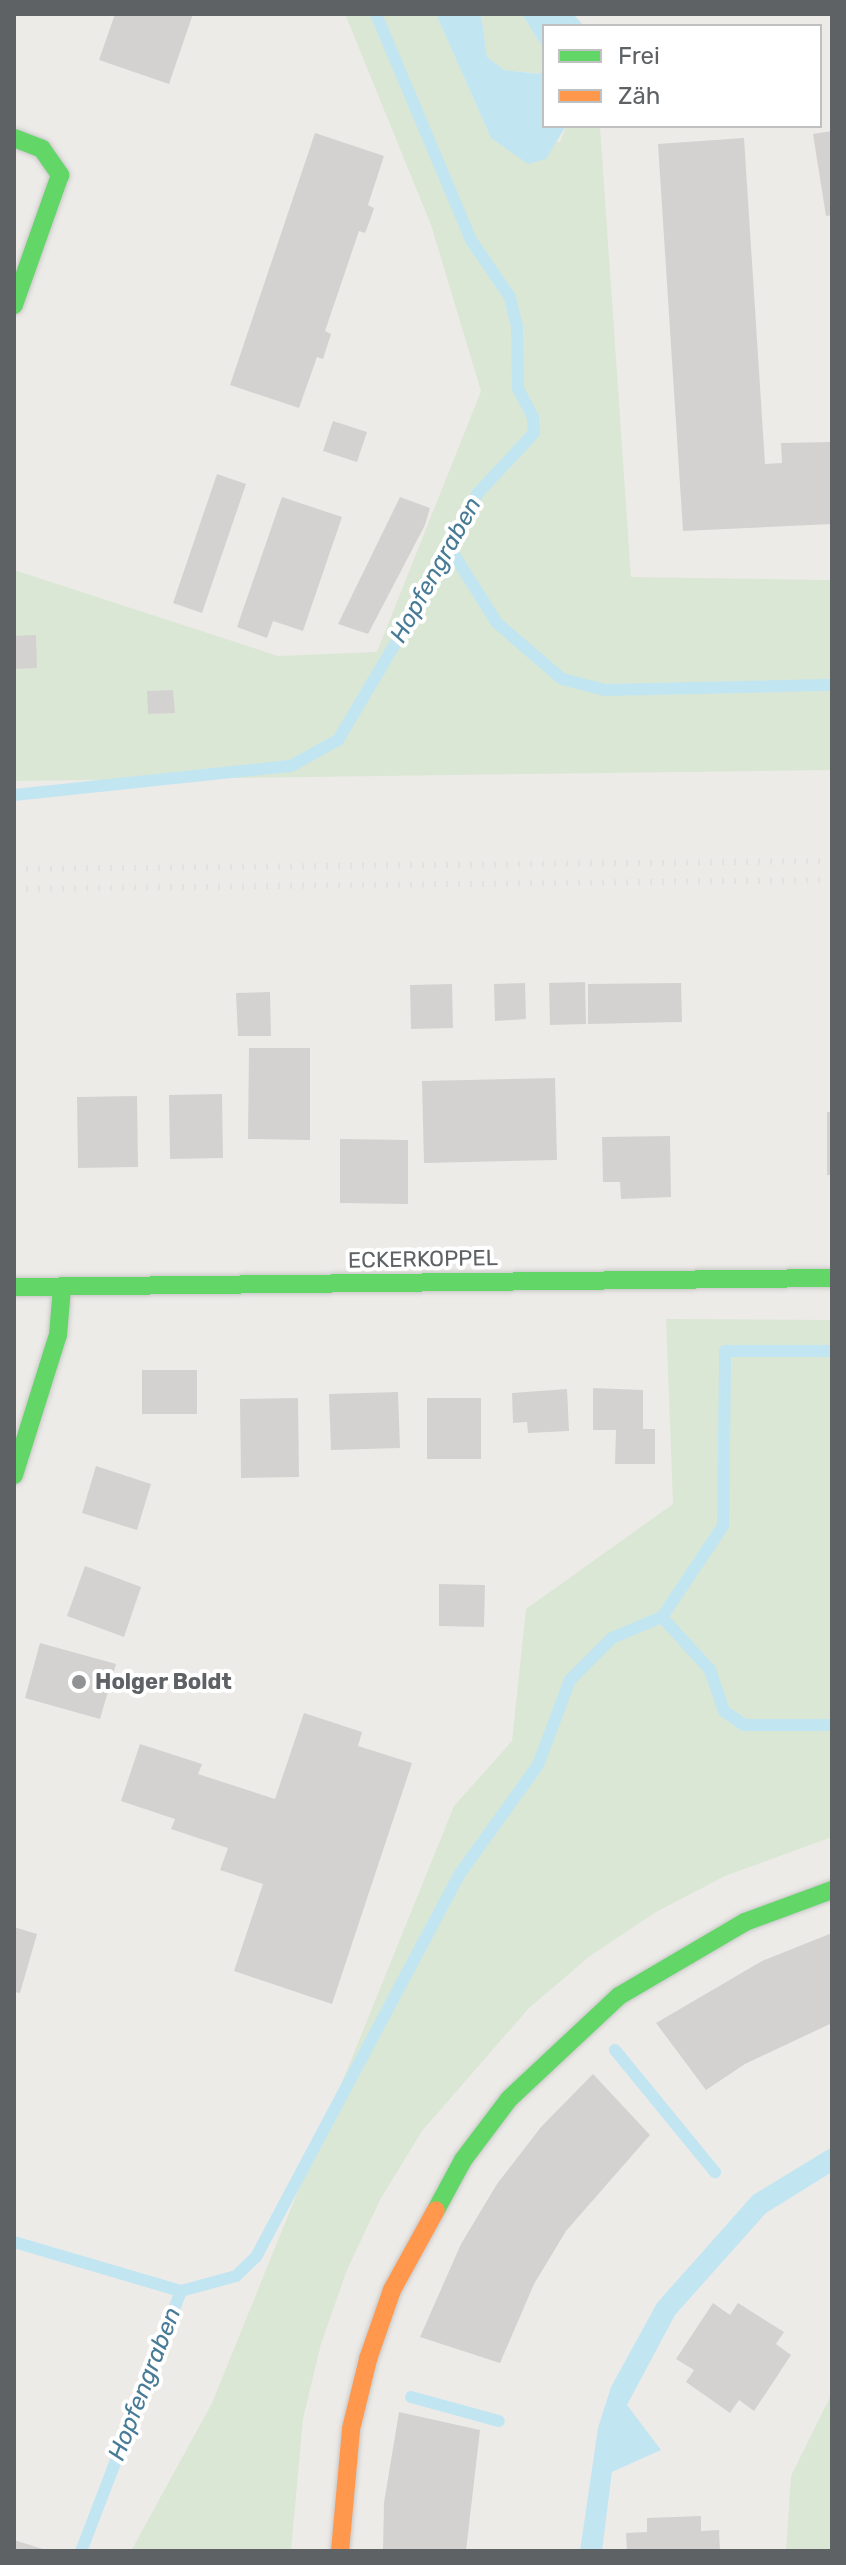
<!DOCTYPE html>
<html>
<head>
<meta charset="utf-8">
<style>
  body { margin:0 }
  #map { position:relative; width:846px; height:2565px; overflow:hidden; background:#edebe8; font-family:Rubik,sans-serif }
  div>[style] { position:absolute }
  .green>* { inset:0; background:#dae7d5 }
  .water>* { inset:0; background:#c2e5f2 }
  .stream>* { height:12px; margin:-6px; padding:0 6px; transform-origin:6px; border-radius:6px; background:#c2e5f2 }
  .building>* { inset:0; background:#d4d2d1 }
  .roads { filter:drop-shadow(0 0 2px #c7c8c7) drop-shadow(0 0 2px #c7c8c7) }
  .fast>* { height:18px; margin:-9px; padding:0 9px; transform-origin:9px; border-radius:9px; background:#63d668 }
  .slow>* { height:18px; margin:-9px; padding:0 9px; transform-origin:9px; border-radius:9px; background:#ff974d }
  .rail>* { height:6px; margin-top:-3px; transform-origin:0; background:repeating-linear-gradient(90deg,#e2e2e2 0 2px,transparent 0 12px) }
  .dots>* { width:22px; height:22px; translate:-50% -50%; box-sizing:border-box; border:4px solid #fff; border-radius:50% }
  span { translate:-50% -50%; white-space:nowrap; text-align:center; line-height:1.15; -webkit-text-stroke:8px #fff; paint-order:stroke }
  .street-label { font-size:22px; color:#5e6265 }
  .poi-label { font-size:22px; color:#5e6265; font-weight:700 }
  .left { translate:0 -50%; text-align:left }
  .water-label { font-size:24px; color:#477b96; font-style:italic }
  .frame { position:absolute; inset:0; border:16px solid #5e6265; pointer-events:none }
  .legend { position:absolute; left:542px; top:24px; width:280px; height:104px; box-sizing:border-box; background:#fff; border:2px solid #bfc0c1; margin:0; padding:10px 14px; list-style:none; font-size:24px; color:#5e6265 }
  .legend li { display:flex; align-items:center; gap:16px; height:40px }
  .legend b { width:40px; border:2px solid #bfc0c1 }
</style>
</head>
<body>
<div id="map">
  <div class="green">
    <i style="clip-path:polygon(345px 14px,436px 14px,491px 138px,560px 142px,566px 126px,600px 126px,631px 577px,832px 580px,832px 770px,14px 781px,14px 570px,278px 656px,377px 652px,481px 391px,431px 225px)"></i>
    <i style="clip-path:polygon(481px 14px,522px 14px,544px 50px,541px 74px,504px 70px,487px 57px)"></i>
    <i style="clip-path:polygon(666px 1319px,832px 1320px,832px 1837px,725px 1876px,656px 1912px,590px 1956px,529px 2008px,422px 2131px,380px 2200px,347px 2270px,321px 2344px,303px 2419px,291px 2551px,131px 2551px,212px 2403px,454px 1806px,512px 1741px,526px 1609px,673px 1504px)"></i>
    <i style="clip-path:polygon(832px 2393px,832px 2551px,786px 2551px,791px 2476px)"></i>
  </div>
  <div class="water">
    <i style="clip-path:polygon(436px 14px,481px 14px,487px 57px,504px 70px,540px 74px,544px 67px,544px 126px,566px 126px,546px 159px,528px 164px,491px 138px)"></i>
    <i style="clip-path:polygon(522px 14px,573px 14px,584px 26px,544px 26px,544px 50px)"></i>
    <i style="clip-path:polygon(832px 2147px,832px 2172px,766px 2213px,675px 2315px,627px 2405px,661px 2450px,612px 2472px,602px 2551px,580px 2551px,598px 2428px,611px 2387px,657px 2303px,753px 2195px)"></i>
  </div>
  <div class="stream">
    <i style="left:451px;top:550px;width:86px;rotate:57.8deg"></i>
    <i style="left:497px;top:623px;width:86px;rotate:40.7deg"></i>
    <i style="left:562px;top:679px;width:44px;rotate:14.3deg"></i>
    <i style="left:605px;top:690px;width:227px;rotate:-1.3deg"></i>
    <i style="left:14px;top:795px;width:279px;rotate:-6deg"></i>
    <i style="left:291px;top:766px;width:54px;rotate:-29deg"></i>
    <i style="left:338px;top:740px;width:221px;rotate:-59.3deg"></i>
    <i style="left:451px;top:550px;width:62px;rotate:-65.1deg"></i>
    <i style="left:477px;top:494px;width:83px;rotate:-46.9deg"></i>
    <i style="left:534px;top:433px;width:16px;rotate:-94deg"></i>
    <i style="left:533px;top:417px;width:32px;rotate:-118deg"></i>
    <i style="left:518px;top:389px;width:63px;rotate:-90.9deg"></i>
    <i style="left:517px;top:326px;width:30px;rotate:-104deg"></i>
    <i style="left:510px;top:297px;width:69px;rotate:-124.4deg"></i>
    <i style="left:471px;top:240px;width:245px;rotate:-112.8deg"></i>
    <i style="left:662px;top:1617px;width:72px;rotate:47.8deg"></i>
    <i style="left:710px;top:1670px;width:43px;rotate:71.1deg"></i>
    <i style="left:724px;top:1711px;width:24px;rotate:35deg"></i>
    <i style="left:744px;top:1725px;width:88px"></i>
    <i style="left:615px;top:2050px;width:158px;rotate:50.7deg"></i>
    <i style="left:14px;top:2242px;width:174px;rotate:16.4deg"></i>
    <i style="left:181px;top:2291px;width:279px;rotate:111deg"></i>
    <i style="left:181px;top:2291px;width:57px;rotate:-15.3deg"></i>
    <i style="left:236px;top:2276px;width:28px;rotate:-44deg"></i>
    <i style="left:256px;top:2257px;width:433px;rotate:-62deg"></i>
    <i style="left:459px;top:1875px;width:135px;rotate:-54.3deg"></i>
    <i style="left:538px;top:1765px;width:91px;rotate:-69.4deg"></i>
    <i style="left:570px;top:1680px;width:59px;rotate:-45deg"></i>
    <i style="left:612px;top:1638px;width:54px;rotate:-22.8deg"></i>
    <i style="left:662px;top:1617px;width:110px;rotate:-56.2deg"></i>
    <i style="left:723px;top:1526px;width:175px;rotate:-89.3deg"></i>
    <i style="left:725px;top:1351px;width:107px"></i>
    <i style="left:411px;top:2397px;width:91px;rotate:15.3deg"></i>
  </div>
  <div class="building">
    <i style="clip-path:polygon(115px 14px,193px 14px,169px 84px,99px 60px)"></i>
    <i style="clip-path:polygon(832px 131px,832px 215px,826px 216px,813px 134px)"></i>
    <i style="clip-path:polygon(315px 133px,384px 156px,368px 205px,374px 208px,370px 220px,365px 233px,359px 231px,325px 331px,331px 334px,323px 359px,317px 357px,299px 408px,230px 385px)"></i>
    <i style="clip-path:polygon(744px 138px,765px 464px,782px 463px,781px 443px,832px 442px,832px 524px,683px 531px,658px 144px)"></i>
    <i style="clip-path:polygon(333px 421px,367px 432px,357px 462px,323px 451px)"></i>
    <i style="clip-path:polygon(217px 474px,246px 484px,202px 613px,173px 603px)"></i>
    <i style="clip-path:polygon(282px 497px,342px 517px,303px 631px,273px 621px,267px 638px,237px 627px)"></i>
    <i style="clip-path:polygon(400px 497px,430px 508px,425px 525px,368px 634px,338px 624px)"></i>
    <i style="clip-path:polygon(36px 635px,37px 668px,14px 669px,14px 636px)"></i>
    <i style="clip-path:polygon(173px 690px,175px 713px,148px 714px,147px 691px)"></i>
    <i style="clip-path:polygon(585px 982px,586px 1024px,550px 1025px,549px 983px)"></i>
    <i style="clip-path:polygon(525px 983px,526px 1019px,495px 1021px,494px 984px)"></i>
    <i style="clip-path:polygon(681px 983px,682px 1022px,588px 1024px,588px 984px)"></i>
    <i style="clip-path:polygon(452px 984px,453px 1028px,411px 1029px,410px 985px)"></i>
    <i style="clip-path:polygon(270px 992px,271px 1036px,238px 1036px,236px 993px)"></i>
    <i style="clip-path:polygon(249px 1048px,310px 1048px,310px 1140px,248px 1139px)"></i>
    <i style="clip-path:polygon(555px 1078px,557px 1160px,424px 1163px,422px 1081px)"></i>
    <i style="clip-path:polygon(222px 1094px,223px 1158px,170px 1159px,169px 1095px)"></i>
    <i style="clip-path:polygon(137px 1096px,138px 1167px,78px 1168px,77px 1097px)"></i>
    <i style="clip-path:polygon(827px 1112px,832px 1112px,832px 1175px,827px 1175px)"></i>
    <i style="clip-path:polygon(670px 1136px,671px 1197px,621px 1199px,620px 1182px,603px 1182px,602px 1137px)"></i>
    <i style="clip-path:polygon(340px 1139px,408px 1140px,408px 1204px,340px 1203px)"></i>
    <i style="clip-path:polygon(142px 1370px,197px 1370px,197px 1414px,142px 1414px)"></i>
    <i style="clip-path:polygon(593px 1388px,643px 1390px,643px 1429px,655px 1429px,655px 1464px,615px 1464px,616px 1430px,593px 1430px)"></i>
    <i style="clip-path:polygon(567px 1389px,569px 1431px,528px 1433px,527px 1422px,513px 1423px,512px 1393px)"></i>
    <i style="clip-path:polygon(398px 1392px,400px 1448px,331px 1450px,329px 1394px)"></i>
    <i style="clip-path:polygon(298px 1398px,299px 1477px,241px 1478px,240px 1399px)"></i>
    <i style="clip-path:polygon(427px 1398px,481px 1398px,481px 1459px,427px 1459px)"></i>
    <i style="clip-path:polygon(96px 1466px,151px 1484px,137px 1530px,82px 1513px)"></i>
    <i style="clip-path:polygon(85px 1566px,141px 1587px,124px 1637px,67px 1616px)"></i>
    <i style="clip-path:polygon(439px 1584px,485px 1585px,484px 1627px,439px 1626px)"></i>
    <i style="clip-path:polygon(40px 1643px,116px 1664px,100px 1719px,25px 1698px)"></i>
    <i style="clip-path:polygon(304px 1713px,362px 1732px,358px 1746px,412px 1763px,332px 2004px,234px 1971px,263px 1884px,220px 1870px,228px 1848px,171px 1829px,175px 1819px,121px 1801px,140px 1744px,202px 1764px,198px 1774px,275px 1799px)"></i>
    <i style="clip-path:polygon(14px 1927px,37px 1934px,20px 1993px,14px 1992px)"></i>
    <i style="clip-path:polygon(832px 1933px,832px 2023px,745px 2064px,706px 2090px,656px 2023px,762px 1961px)"></i>
    <i style="clip-path:polygon(593px 2074px,650px 2135px,566px 2231px,534px 2284px,500px 2363px,420px 2337px,461px 2244px,497px 2184px,541px 2127px)"></i>
    <i style="clip-path:polygon(713px 2303px,730px 2315px,738px 2303px,784px 2332px,776px 2344px,791px 2355px,754px 2411px,739px 2400px,730px 2413px,686px 2382px,694px 2370px,676px 2359px)"></i>
    <i style="clip-path:polygon(399px 2412px,480px 2430px,466px 2551px,383px 2551px,384px 2503px)"></i>
    <i style="clip-path:polygon(701px 2516px,701px 2531px,719px 2530px,720px 2551px,627px 2551px,626px 2533px,647px 2532px,647px 2518px)"></i>
    <i style="clip-path:polygon(14px 2540px,43px 2549px,43px 2551px,14px 2551px)"></i>
  </div>
  <div class="roads">
    <div class="fast">
      <i style="left:14px;top:138px;width:30px;rotate:21deg"></i>
      <i style="left:42px;top:149px;width:32px;rotate:55deg"></i>
      <i style="left:60px;top:175px;width:138px;rotate:109.5deg"></i>
      <i style="left:14px;top:1287px;width:818px;rotate:-0.63deg"></i>
      <i style="left:14px;top:1475px;width:147px;rotate:-72.6deg"></i>
      <i style="left:58px;top:1335px;width:48px;rotate:-85.2deg"></i>
      <i style="left:436px;top:2210px;width:57px;rotate:-61.6deg"></i>
      <i style="left:463px;top:2160px;width:76px;rotate:-53deg"></i>
      <i style="left:509px;top:2099px;width:151px;rotate:-43.1deg"></i>
      <i style="left:619px;top:1996px;width:146px;rotate:-30.4deg"></i>
      <i style="left:745px;top:1922px;width:93px;rotate:-20.2deg"></i>
    </div>
    <div class="slow">
      <i style="left:340px;top:2551px;width:122px;rotate:-84.8deg"></i>
      <i style="left:351px;top:2429px;width:72px;rotate:-76.3deg"></i>
      <i style="left:368px;top:2359px;width:73px;rotate:-70.8deg"></i>
      <i style="left:392px;top:2290px;width:91px;rotate:-61.2deg"></i>
    </div>
  </div>
  <div class="rail">
    <i style="left:14px;top:869px;width:818px;rotate:-0.56deg"></i>
    <i style="left:14px;top:889px;width:818px;rotate:-0.63deg"></i>
  </div>
  <div class="dots">
    <i style="left:79px;top:1682px;background:#909293"></i>
  </div>
  <div class="street-label">
    <span style="left:423px;top:1259px;rotate:-1deg">ECKERKOPPEL</span>
  </div>
  <div class="poi-label">
    <span class="left" style="left:95px;top:1682px">Holger Boldt</span>
  </div>
  <div class="water-label">
    <span style="left:436px;top:570px;rotate:-61deg">Hopfengraben</span>
    <span style="left:145px;top:2384px;rotate:-69deg">Hopfengraben</span>
  </div>
  <div class="frame"></div>
  <ul class="legend">
  <li><b style="height:10px;background:#63d668"></b>Frei</li>
  <li><b style="height:10px;background:#ff974d"></b>Zäh</li>
  </ul>
</div>
</body>
</html>
